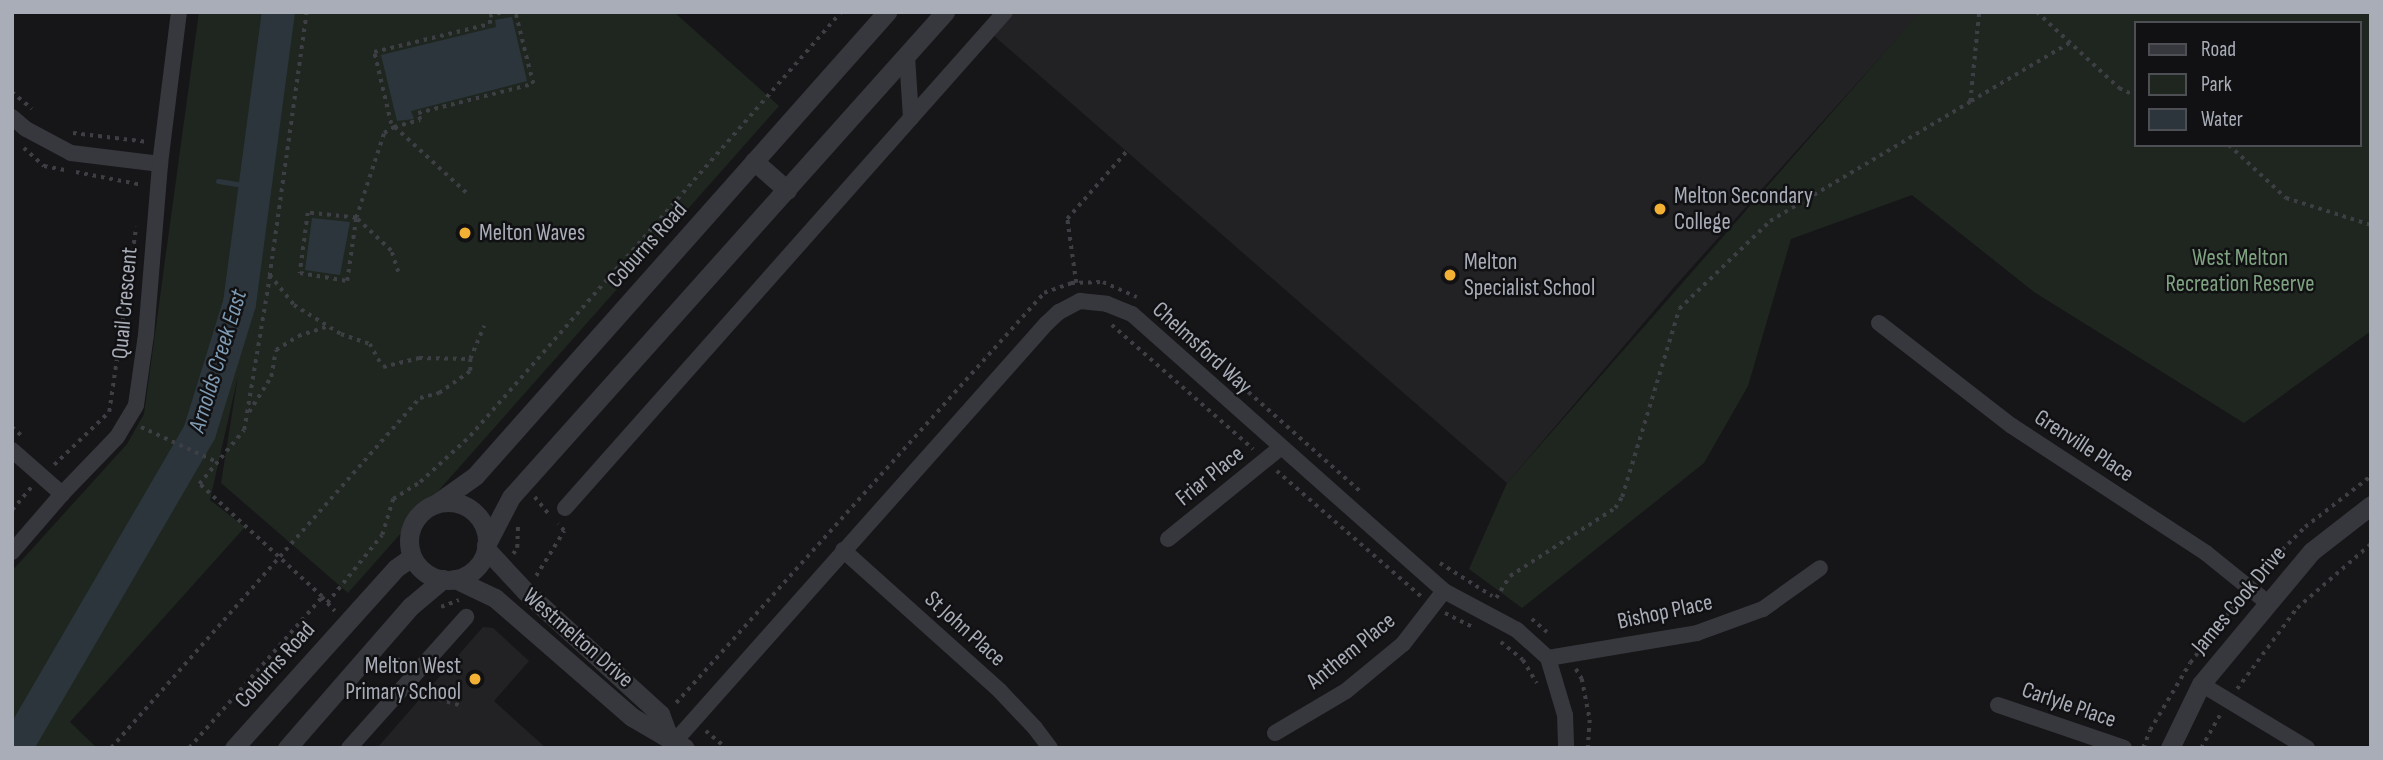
<!DOCTYPE html>
<html>
<head>
<meta charset="utf-8">
<style>
  body { margin:0 }
  #map { position:relative; width:2383px; height:760px; overflow:hidden; background:#161618; font-family:"Sofia Sans Condensed",sans-serif }
  div>[style] { position:absolute }
  .built>* { inset:0; background:#222225 }
  .green>* { inset:0; background:#1e261f }
  .water>* { inset:0; background:#2c353c }
  .stream>* { height:5px; margin:-2.5px; padding:0 2.5px; transform-origin:2.5px; border-radius:2.5px; background:#2c353c }
  .river>* { height:33px; margin:-16.5px; padding:0 16.5px; transform-origin:16.5px; border-radius:16.5px; background:#2c353c }
  .path>* { height:3.5px; margin-top:-1.75px; transform-origin:0; background:repeating-linear-gradient(90deg,#3d3f44 0 3.5px,transparent 0 8.5px) }
  .minor>* { height:16px; margin:-8px; padding:0 8px; transform-origin:8px; border-radius:8px; background:#37383d }
  .tertiary>* { height:19px; margin:-9.5px; padding:0 9.5px; transform-origin:9.5px; border-radius:9.5px; background:#37383d }
  .tertiary>.ring { margin:-9.5px; padding:0; box-sizing:content-box; background:none; border:19px solid #37383d; border-radius:50% }
  .dots>* { width:19px; height:19px; translate:-50% -50%; box-sizing:border-box; border:4px solid #111113; border-radius:50% }
  span { translate:-50% -50%; white-space:nowrap; text-align:center; line-height:1.15; -webkit-text-stroke:5px #111113; paint-order:stroke }
  .poi-label { font-size:23px; color:#a8adb8 }
  .left { translate:0 -50%; text-align:left }
  .right { translate:-100% -50%; text-align:right }
  .street-label { font-size:23px; color:#a8adb8 }
  .park-label { font-size:23px; color:#7fa381 }
  .water-label { font-size:24px; color:#7f9bb3; font-style:italic }
  .frame { position:absolute; inset:0; border:14px solid #a8adb8; pointer-events:none }
  .legend { position:absolute; left:2134px; top:21px; width:228px; height:126px; box-sizing:border-box; background:#111113; border:2px solid #4d4f55; margin:0; padding:9px 12px; list-style:none; font-size:21px; color:#a8adb8 }
  .legend li { display:flex; align-items:center; gap:14px; height:35px }
  .legend b { width:35px; border:2px solid #4d4f55 }
</style>
</head>
<body>
<div id="map">
  <div class="built">
    <i style="clip-path:polygon(1013px 12px,1921px 12px,1675px 286px,1507px 483px,993px 35px)"></i>
    <i style="clip-path:polygon(483px 627px,493px 628px,529px 661px,494px 701px,546px 748px,377px 748px)"></i>
  </div>
  <div class="green">
    <i style="clip-path:polygon(199px 12px,674px 12px,779px 106px,348px 593px,221px 483px,238px 376px,210px 500px,245px 527px,70px 722px,97px 748px,12px 748px,12px 571px,127px 444px,144px 414px)"></i>
    <i style="clip-path:polygon(evenodd,1920px 12px,2371px 12px,2371px 331px,2244px 423px,2034px 292px,1912px 195px,1791px 239px,1748px 386px,1704px 463px,1522px 608px,1469px 569px,1507px 483px,1920px 12px,2136px 23px,2360px 23px,2360px 145px,2136px 145px,2136px 23px)"></i>
  </div>
  <div class="water">
    <i style="clip-path:polygon(512px 17px,527px 81px,411px 111px,414px 119px,397px 121px,381px 55px,496px 27px,495px 20px)"></i>
    <i style="clip-path:polygon(312px 218px,350px 222px,340px 275px,305px 270px)"></i>
  </div>
  <div class="stream">
    <i style="left:276px;top:28px;width:23px;rotate:65deg"></i>
    <i style="left:218px;top:181px;width:37px;rotate:9deg"></i>
  </div>
  <div class="river">
    <i style="left:15px;top:748px;width:366px;rotate:-59.8deg"></i>
    <i style="left:199px;top:432px;width:135px;rotate:-72.8deg"></i>
    <i style="left:239px;top:303px;width:294px;rotate:-82.4deg"></i>
  </div>
  <div class="path">
    <i style="left:307px;top:12px;width:266px;rotate:98deg"></i>
    <i style="left:270px;top:275px;width:38px;rotate:51deg"></i>
    <i style="left:294px;top:305px;width:55px;rotate:31.7deg"></i>
    <i style="left:341px;top:334px;width:31px;rotate:19deg"></i>
    <i style="left:370px;top:344px;width:26px;rotate:61deg"></i>
    <i style="left:383px;top:367px;width:37px;rotate:-14deg"></i>
    <i style="left:419px;top:358px;width:51px;rotate:1.1deg"></i>
    <i style="left:2037px;top:12px;width:112px;rotate:42.8deg"></i>
    <i style="left:2119px;top:88px;width:19px;rotate:25deg"></i>
    <i style="left:12px;top:92px;width:26px;rotate:40deg"></i>
    <i style="left:1971px;top:101px;width:114px;rotate:-30.6deg"></i>
    <i style="left:73px;top:133px;width:76px;rotate:6.8deg"></i>
    <i style="left:2229px;top:145px;width:78px;rotate:42.9deg"></i>
    <i style="left:2286px;top:198px;width:89px;rotate:17.6deg"></i>
    <i style="left:24px;top:148px;width:27px;rotate:42deg"></i>
    <i style="left:44px;top:166px;width:21px;rotate:11deg"></i>
    <i style="left:76px;top:172px;width:67px;rotate:11.1deg"></i>
    <i style="left:466px;top:193px;width:102px;rotate:-137.4deg"></i>
    <i style="left:391px;top:124px;width:74px;rotate:-103.3deg"></i>
    <i style="left:374px;top:52px;width:119px;rotate:-13.6deg"></i>
    <i style="left:490px;top:24px;width:8px;rotate:-97deg"></i>
    <i style="left:489px;top:16px;width:15px;rotate:-16deg"></i>
    <i style="left:398px;top:272px;width:22px;rotate:-108deg"></i>
    <i style="left:391px;top:251px;width:48px;rotate:-136.7deg"></i>
    <i style="left:356px;top:218px;width:48px;rotate:-174.1deg"></i>
    <i style="left:308px;top:213px;width:61px;rotate:97.6deg"></i>
    <i style="left:300px;top:273px;width:48px;rotate:9.7deg"></i>
    <i style="left:347px;top:281px;width:64px;rotate:-81.9deg"></i>
    <i style="left:356px;top:218px;width:89px;rotate:-71.8deg"></i>
    <i style="left:384px;top:133px;width:12px;rotate:-31deg"></i>
    <i style="left:394px;top:127px;width:27px;rotate:-15deg"></i>
    <i style="left:420px;top:120px;width:7px;rotate:-106deg"></i>
    <i style="left:418px;top:113px;width:119px;rotate:-14.2deg"></i>
    <i style="left:533px;top:84px;width:74px;rotate:-104deg"></i>
    <i style="left:1076px;top:283px;width:65px;rotate:-98deg"></i>
    <i style="left:1067px;top:219px;width:91px;rotate:-48.6deg"></i>
    <i style="left:1112px;top:325px;width:188px;rotate:41.3deg"></i>
    <i style="left:1236px;top:381px;width:167px;rotate:41.6deg"></i>
    <i style="left:109px;top:412px;width:187px;rotate:-81.7deg"></i>
    <i style="left:249px;top:412px;width:41px;rotate:-57.8deg"></i>
    <i style="left:271px;top:377px;width:27px;rotate:-80deg"></i>
    <i style="left:276px;top:350px;width:26px;rotate:-32deg"></i>
    <i style="left:298px;top:336px;width:33px;rotate:-18deg"></i>
    <i style="left:12px;top:427px;width:12px;rotate:42deg"></i>
    <i style="left:141px;top:427px;width:84px;rotate:24.7deg"></i>
    <i style="left:54px;top:465px;width:76px;rotate:-43.9deg"></i>
    <i style="left:1277px;top:471px;width:192px;rotate:41deg"></i>
    <i style="left:535px;top:497px;width:21px;rotate:51deg"></i>
    <i style="left:12px;top:510px;width:30px;rotate:-50deg"></i>
    <i style="left:513px;top:554px;width:7px;rotate:-56deg"></i>
    <i style="left:517px;top:548px;width:24px;rotate:-88deg"></i>
    <i style="left:1440px;top:563px;width:62px;rotate:32.4deg"></i>
    <i style="left:2258px;top:574px;width:66px;rotate:-45deg"></i>
    <i style="left:2305px;top:527px;width:83px;rotate:-37.7deg"></i>
    <i style="left:536px;top:576px;width:53px;rotate:-58.1deg"></i>
    <i style="left:564px;top:531px;width:9px;rotate:-131deg"></i>
    <i style="left:322px;top:597px;width:19px;rotate:47deg"></i>
    <i style="left:1496px;top:598px;width:26px;rotate:-58deg"></i>
    <i style="left:1510px;top:576px;width:125px;rotate:-32.9deg"></i>
    <i style="left:1615px;top:508px;width:13px;rotate:-58deg"></i>
    <i style="left:1622px;top:497px;width:196px;rotate:-73.1deg"></i>
    <i style="left:1679px;top:309px;width:127px;rotate:-44deg"></i>
    <i style="left:1770px;top:221px;width:233px;rotate:-30.8deg"></i>
    <i style="left:1970px;top:102px;width:90px;rotate:-84.3deg"></i>
    <i style="left:327px;top:603px;width:87px;rotate:-51deg"></i>
    <i style="left:382px;top:535px;width:38px;rotate:-73deg"></i>
    <i style="left:393px;top:499px;width:32px;rotate:-32deg"></i>
    <i style="left:420px;top:482px;width:68px;rotate:-42.6deg"></i>
    <i style="left:470px;top:436px;width:563px;rotate:-48.81deg"></i>
    <i style="left:441px;top:607px;width:19px;rotate:-21deg"></i>
    <i style="left:1445px;top:613px;width:30px;rotate:27deg"></i>
    <i style="left:1532px;top:619px;width:20px;rotate:41deg"></i>
    <i style="left:1501px;top:642px;width:28px;rotate:39deg"></i>
    <i style="left:1523px;top:660px;width:27px;rotate:59deg"></i>
    <i style="left:388px;top:657px;width:16px;rotate:14deg"></i>
    <i style="left:1576px;top:669px;width:12px;rotate:59deg"></i>
    <i style="left:1582px;top:679px;width:42px;rotate:79deg"></i>
    <i style="left:1590px;top:720px;width:28px;rotate:94deg"></i>
    <i style="left:426px;top:688px;width:17px;rotate:40deg"></i>
    <i style="left:439px;top:699px;width:21px;rotate:17deg"></i>
    <i style="left:2237px;top:689px;width:101px;rotate:-53.5deg"></i>
    <i style="left:2297px;top:608px;width:98px;rotate:-40.9deg"></i>
    <i style="left:676px;top:703px;width:551px;rotate:-48.09deg"></i>
    <i style="left:1044px;top:293px;width:29px;rotate:-20deg"></i>
    <i style="left:1071px;top:283px;width:32px;rotate:-2deg"></i>
    <i style="left:1103px;top:282px;width:37px;rotate:24deg"></i>
    <i style="left:706px;top:731px;width:26px;rotate:40deg"></i>
    <i style="left:111px;top:748px;width:467px;rotate:-48.6deg"></i>
    <i style="left:420px;top:398px;width:20px;rotate:-15deg"></i>
    <i style="left:439px;top:393px;width:38px;rotate:-35deg"></i>
    <i style="left:470px;top:371px;width:12px;rotate:-90deg"></i>
    <i style="left:470px;top:359px;width:36px;rotate:-67deg"></i>
    <i style="left:189px;top:748px;width:201px;rotate:-48.6deg"></i>
    <i style="left:322px;top:597px;width:167px;rotate:-137.4deg"></i>
    <i style="left:199px;top:484px;width:70px;rotate:-50.2deg"></i>
    <i style="left:244px;top:430px;width:157px;rotate:-80.5deg"></i>
    <i style="left:2143px;top:748px;width:19px;rotate:-69deg"></i>
    <i style="left:2150px;top:730px;width:78px;rotate:-59.2deg"></i>
    <i style="left:2190px;top:663px;width:79px;rotate:-52.7deg"></i>
    <i style="left:2201px;top:748px;width:40px;rotate:-60.3deg"></i>
  </div>
  <div class="minor">
    <i style="left:907px;top:56px;width:62px;rotate:86.3deg"></i>
    <i style="left:12px;top:117px;width:18px;rotate:41deg"></i>
    <i style="left:26px;top:129px;width:51px;rotate:28.1deg"></i>
    <i style="left:71px;top:153px;width:90px;rotate:7deg"></i>
    <i style="left:1879px;top:323px;width:168px;rotate:37.8deg"></i>
    <i style="left:2012px;top:426px;width:232px;rotate:33.2deg"></i>
    <i style="left:2206px;top:553px;width:80px;rotate:38.9deg"></i>
    <i style="left:12px;top:450px;width:67px;rotate:41.3deg"></i>
    <i style="left:565px;top:508px;width:663px;rotate:-48.42deg"></i>
    <i style="left:1168px;top:539px;width:144px;rotate:-39.1deg"></i>
    <i style="left:843px;top:550px;width:211px;rotate:41.9deg"></i>
    <i style="left:1000px;top:691px;width:51px;rotate:46.6deg"></i>
    <i style="left:1035px;top:728px;width:25px;rotate:53deg"></i>
    <i style="left:12px;top:552px;width:77px;rotate:-49.2deg"></i>
    <i style="left:62px;top:494px;width:79px;rotate:-46deg"></i>
    <i style="left:117px;top:437px;width:37px;rotate:-59deg"></i>
    <i style="left:136px;top:405px;width:71px;rotate:-81.9deg"></i>
    <i style="left:146px;top:335px;width:172px;rotate:-85.3deg"></i>
    <i style="left:160px;top:164px;width:153px;rotate:-82.9deg"></i>
    <i style="left:1548px;top:658px;width:151px;rotate:-9.5deg"></i>
    <i style="left:1697px;top:633px;width:70px;rotate:-20deg"></i>
    <i style="left:1763px;top:609px;width:70px;rotate:-35.7deg"></i>
    <i style="left:2201px;top:684px;width:124px;rotate:31.1deg"></i>
    <i style="left:1998px;top:705px;width:133px;rotate:18.8deg"></i>
    <i style="left:1275px;top:733px;width:82px;rotate:-30.6deg"></i>
    <i style="left:1346px;top:691px;width:74px;rotate:-39.5deg"></i>
    <i style="left:1403px;top:644px;width:67px;rotate:-52.3deg"></i>
    <i style="left:676px;top:740px;width:557px;rotate:-48.35deg"></i>
    <i style="left:1046px;top:324px;width:18px;rotate:-43deg"></i>
    <i style="left:1059px;top:312px;width:24px;rotate:-28deg"></i>
    <i style="left:1080px;top:301px;width:27px;rotate:6deg"></i>
    <i style="left:1107px;top:304px;width:27px;rotate:22deg"></i>
    <i style="left:1132px;top:314px;width:417px;rotate:41.6deg"></i>
    <i style="left:1444px;top:591px;width:83px;rotate:28.1deg"></i>
    <i style="left:1517px;top:630px;width:42px;rotate:42.1deg"></i>
    <i style="left:1548px;top:658px;width:59px;rotate:73.4deg"></i>
    <i style="left:1565px;top:715px;width:33px;rotate:88deg"></i>
    <i style="left:349px;top:748px;width:176px;rotate:-48.2deg"></i>
  </div>
  <div class="tertiary">
    <i style="left:754px;top:161px;width:44px;rotate:41.3deg"></i>
    <i class="ring" style="left:409px;top:502px;width:59px;height:59px"></i>
    <i style="left:437px;top:503px;width:47px;rotate:-35.4deg"></i>
    <i style="left:475px;top:476px;width:621px;rotate:-48.4deg"></i>
    <i style="left:486px;top:545px;width:54px;rotate:-62.5deg"></i>
    <i style="left:511px;top:497px;width:651px;rotate:-48.18deg"></i>
    <i style="left:486px;top:549px;width:57px;rotate:47.1deg"></i>
    <i style="left:525px;top:591px;width:183px;rotate:42.3deg"></i>
    <i style="left:660px;top:714px;width:22px;rotate:69deg"></i>
    <i style="left:455px;top:579px;width:44px;rotate:25.4deg"></i>
    <i style="left:495px;top:598px;width:181px;rotate:41deg"></i>
    <i style="left:632px;top:717px;width:61px;rotate:30.3deg"></i>
    <i style="left:234px;top:748px;width:242px;rotate:-48deg"></i>
    <i style="left:396px;top:568px;width:19px;rotate:-35deg"></i>
    <i style="left:287px;top:748px;width:189px;rotate:-48.9deg"></i>
    <i style="left:411px;top:606px;width:42px;rotate:-40.2deg"></i>
    <i style="left:2170px;top:748px;width:71px;rotate:-64.2deg"></i>
    <i style="left:2201px;top:684px;width:173px;rotate:-50.2deg"></i>
    <i style="left:2312px;top:551px;width:75px;rotate:-37.9deg"></i>
  </div>
  <div class="dots">
    <i style="left:1660px;top:209px;background:#f2b134"></i>
    <i style="left:465px;top:233px;background:#f2b134"></i>
    <i style="left:1450px;top:275px;background:#f2b134"></i>
    <i style="left:475px;top:679px;background:#f2b134"></i>
  </div>
  <div class="poi-label">
    <span class="left" style="left:1674px;top:209px">Melton Secondary<br>College</span>
    <span class="left" style="left:479px;top:233px">Melton Waves</span>
    <span class="left" style="left:1464px;top:275px">Melton<br>Specialist School</span>
    <span class="right" style="left:461px;top:679px">Melton West<br>Primary School</span>
  </div>
  <div class="street-label">
    <span style="left:647px;top:245px;rotate:-48deg">Coburns Road</span>
    <span style="left:125px;top:303px;rotate:-85deg">Quail Crescent</span>
    <span style="left:1202px;top:348px;rotate:42deg">Chelmsford Way</span>
    <span style="left:2084px;top:446px;rotate:33deg">Grenville Place</span>
    <span style="left:1210px;top:476px;rotate:-39deg">Friar Place</span>
    <span style="left:2239px;top:600px;rotate:-50deg">James Cook Drive</span>
    <span style="left:1665px;top:612px;rotate:-12deg">Bishop Place</span>
    <span style="left:965px;top:629px;rotate:42deg">St John Place</span>
    <span style="left:578px;top:638px;rotate:41deg">Westmelton Drive</span>
    <span style="left:1351px;top:651px;rotate:-39deg">Anthem Place</span>
    <span style="left:275px;top:665px;rotate:-48deg">Coburns Road</span>
    <span style="left:2069px;top:705px;rotate:19deg">Carlyle Place</span>
  </div>
  <div class="park-label">
    <span style="left:2240px;top:271px">West Melton<br>Recreation Reserve</span>
  </div>
  <div class="water-label">
    <span style="left:218px;top:361px;rotate:-73deg">Arnolds Creek East</span>
  </div>
  <div class="frame"></div>
  <ul class="legend">
  <li><b style="height:9px;background:#37383d"></b>Road</li>
  <li><b style="height:19px;background:#1e261f"></b>Park</li>
  <li><b style="height:19px;background:#2c353c"></b>Water</li>
  </ul>
</div>
</body>
</html>
